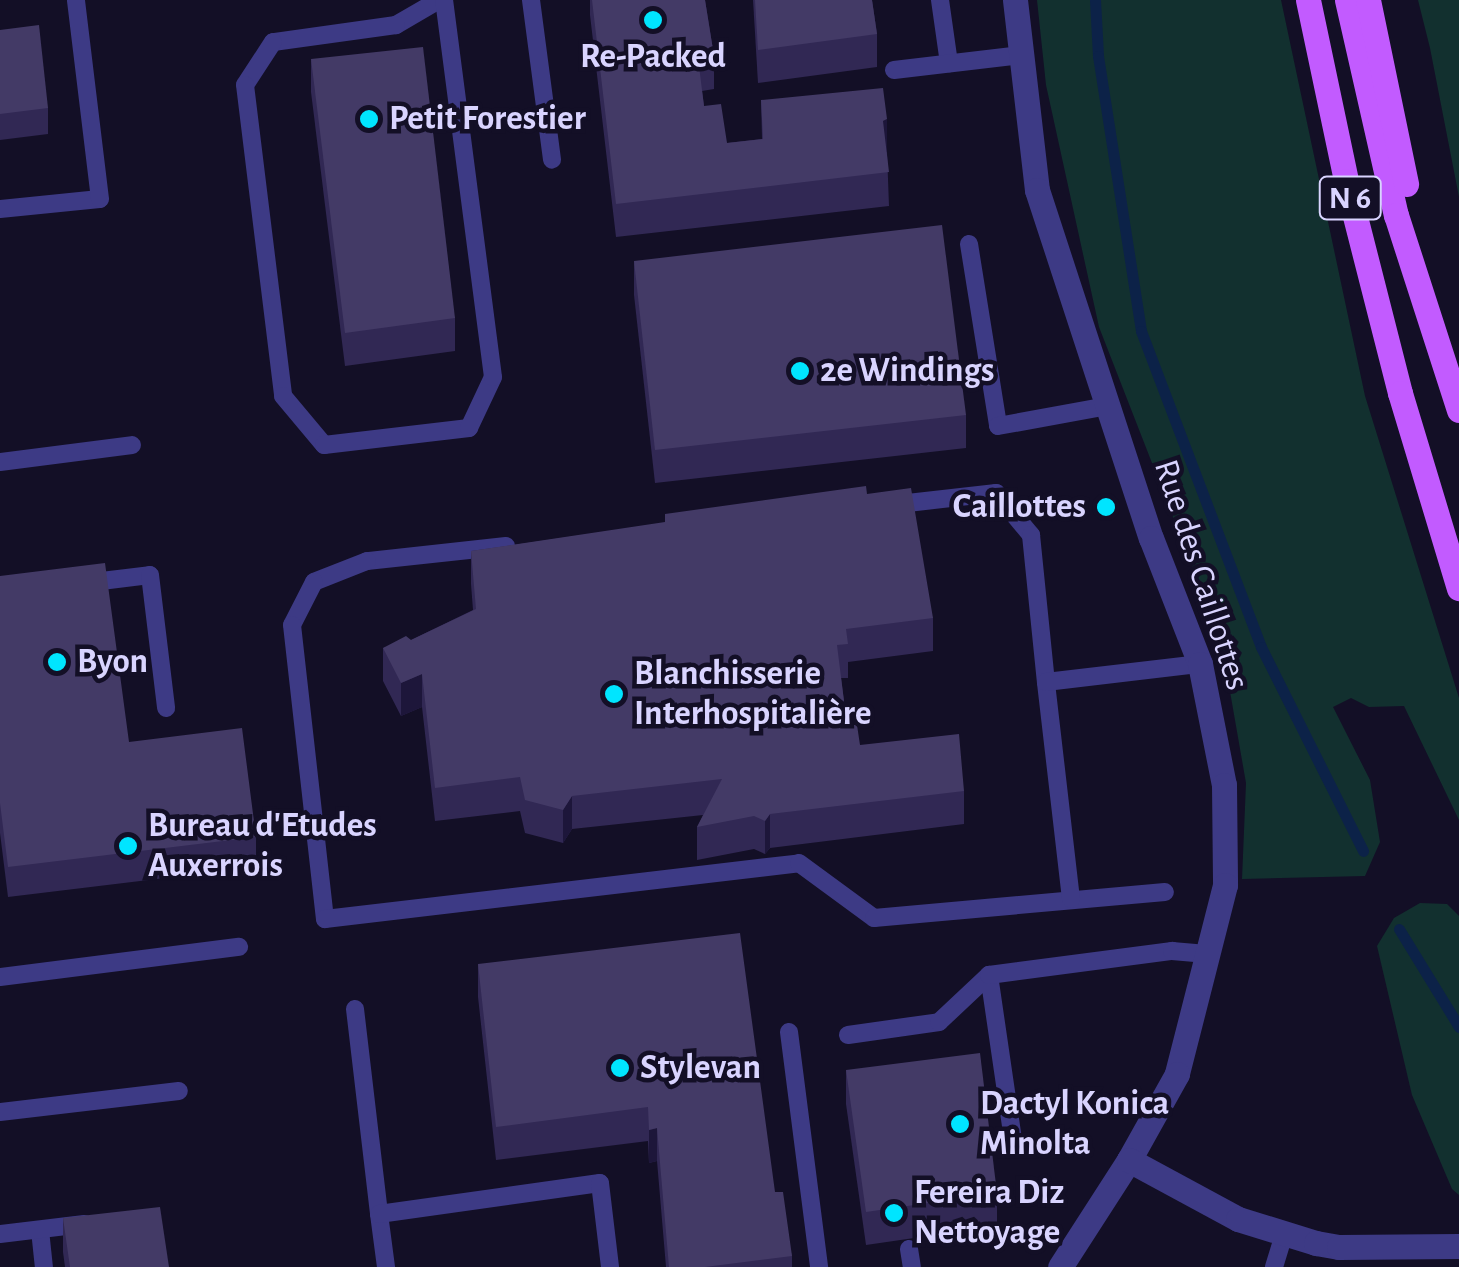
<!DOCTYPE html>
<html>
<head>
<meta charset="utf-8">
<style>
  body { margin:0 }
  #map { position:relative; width:1459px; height:1267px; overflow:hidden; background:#130f26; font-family:"Alegreya Sans",sans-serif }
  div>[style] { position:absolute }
  .green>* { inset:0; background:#12302f }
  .stream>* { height:11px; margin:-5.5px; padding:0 5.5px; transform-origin:5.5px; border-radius:5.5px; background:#0c2248 }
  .lane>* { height:18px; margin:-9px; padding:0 9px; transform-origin:9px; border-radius:9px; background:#3d3a85 }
  .street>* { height:25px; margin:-12.5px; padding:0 12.5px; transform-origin:12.5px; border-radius:12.5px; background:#3d3a85 }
  .primary>* { height:25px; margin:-12.5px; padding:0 12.5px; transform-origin:12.5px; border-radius:12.5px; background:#c25bff }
  .wall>* { inset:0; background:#312854 }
  .shaded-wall>* { inset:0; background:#1d163a }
  .building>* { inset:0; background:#433a66 }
  .dots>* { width:28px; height:28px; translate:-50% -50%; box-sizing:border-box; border:5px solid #130f26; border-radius:50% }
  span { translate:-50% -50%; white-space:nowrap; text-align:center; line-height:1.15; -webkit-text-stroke:9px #130f26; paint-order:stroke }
  .shield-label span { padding:2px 8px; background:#130f26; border:2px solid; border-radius:8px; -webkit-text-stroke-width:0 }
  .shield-label { font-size:32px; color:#d9d4ff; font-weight:700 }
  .poi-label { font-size:35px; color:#d9d4ff; font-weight:700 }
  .left { translate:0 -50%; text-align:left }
  .right { translate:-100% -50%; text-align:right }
  .street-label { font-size:35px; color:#d9d4ff }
</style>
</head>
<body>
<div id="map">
  <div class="green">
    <i style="clip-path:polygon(1037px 0,1281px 0,1365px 396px,1459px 698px,1459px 820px,1404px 706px,1369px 707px,1351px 698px,1333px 707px,1370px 780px,1380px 842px,1365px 876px,1242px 879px,1246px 783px,1221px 640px,1099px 327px,1046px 85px)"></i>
    <i style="clip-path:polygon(1418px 0,1459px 0,1459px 197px,1430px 48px)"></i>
    <i style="clip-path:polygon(1420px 903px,1447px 904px,1459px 916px,1459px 1195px,1452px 1189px,1412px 1095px,1377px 946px,1394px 918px)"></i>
  </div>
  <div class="stream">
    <i style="left:1095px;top:0;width:56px;rotate:86.9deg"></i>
    <i style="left:1098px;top:56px;width:278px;rotate:81.1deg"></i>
    <i style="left:1141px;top:331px;width:338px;rotate:69.2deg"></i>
    <i style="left:1261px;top:647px;width:228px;rotate:63.4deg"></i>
    <i style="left:1399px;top:929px;width:115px;rotate:58.5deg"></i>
  </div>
  <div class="lane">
    <i style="left:439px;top:0;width:50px;rotate:149.8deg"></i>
    <i style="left:396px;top:25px;width:124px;rotate:172.1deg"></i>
    <i style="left:273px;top:42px;width:51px;rotate:123.1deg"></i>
    <i style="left:245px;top:85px;width:313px;rotate:83deg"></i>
    <i style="left:283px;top:396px;width:64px;rotate:50.1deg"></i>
    <i style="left:324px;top:445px;width:146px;rotate:-6.7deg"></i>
    <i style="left:469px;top:428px;width:56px;rotate:-64.8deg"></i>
    <i style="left:493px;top:377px;width:380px;rotate:-97.4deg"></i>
    <i style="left:531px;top:0;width:161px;rotate:82.5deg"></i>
    <i style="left:940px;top:0;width:64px;rotate:81.9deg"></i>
    <i style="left:894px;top:70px;width:128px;rotate:-6.7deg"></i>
    <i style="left:0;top:209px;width:100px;rotate:-5.7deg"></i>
    <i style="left:100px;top:199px;width:200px;rotate:-96.9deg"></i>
    <i style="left:969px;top:244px;width:184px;rotate:80.9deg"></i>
    <i style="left:998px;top:426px;width:112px;rotate:-10.3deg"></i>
    <i style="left:0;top:462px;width:133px;rotate:-7.3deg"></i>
    <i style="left:890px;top:505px;width:107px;rotate:-6.5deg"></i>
    <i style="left:996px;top:493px;width:55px;rotate:50.2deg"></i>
    <i style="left:1031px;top:535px;width:148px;rotate:84.2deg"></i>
    <i style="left:506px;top:546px;width:140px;rotate:173.8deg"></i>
    <i style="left:367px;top:561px;width:57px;rotate:158.4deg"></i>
    <i style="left:314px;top:582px;width:48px;rotate:117.1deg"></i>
    <i style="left:292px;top:625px;width:296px;rotate:83.6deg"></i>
    <i style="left:325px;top:919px;width:477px;rotate:-6.7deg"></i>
    <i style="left:799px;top:863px;width:93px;rotate:36.3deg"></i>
    <i style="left:874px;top:918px;width:292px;rotate:-5.1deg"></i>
    <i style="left:85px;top:583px;width:65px;rotate:-7deg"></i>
    <i style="left:150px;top:575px;width:134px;rotate:83.1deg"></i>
    <i style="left:1071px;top:899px;width:218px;rotate:-96.6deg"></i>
    <i style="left:1046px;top:682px;width:155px;rotate:-6.7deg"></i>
    <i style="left:989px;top:975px;width:167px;rotate:81.7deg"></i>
    <i style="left:0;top:977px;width:241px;rotate:-7.2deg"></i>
    <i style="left:355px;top:1009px;width:206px;rotate:83.3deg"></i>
    <i style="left:789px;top:1032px;width:237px;rotate:82.7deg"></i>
    <i style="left:848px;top:1035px;width:92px;rotate:-8.1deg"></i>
    <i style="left:939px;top:1022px;width:69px;rotate:-43.2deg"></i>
    <i style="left:989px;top:975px;width:185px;rotate:-7.5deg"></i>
    <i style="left:1172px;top:951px;width:35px;rotate:5deg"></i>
    <i style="left:0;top:1112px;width:180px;rotate:-6.7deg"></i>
    <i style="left:40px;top:1230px;width:37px;rotate:84deg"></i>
    <i style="left:0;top:1234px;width:85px;rotate:-6.8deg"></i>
    <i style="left:909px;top:1249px;width:18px;rotate:81deg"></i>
    <i style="left:386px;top:1267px;width:53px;rotate:-97.5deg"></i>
    <i style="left:379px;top:1214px;width:223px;rotate:-8deg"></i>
    <i style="left:600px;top:1183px;width:85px;rotate:83.2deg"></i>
    <i style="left:1274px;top:1267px;width:37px;rotate:-73deg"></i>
  </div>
  <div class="street">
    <i style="left:1015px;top:0;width:191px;rotate:83.4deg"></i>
    <i style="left:1037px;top:190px;width:366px;rotate:71.9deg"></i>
    <i style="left:1151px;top:538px;width:135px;rotate:68.7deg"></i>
    <i style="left:1200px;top:664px;width:123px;rotate:78.8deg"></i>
    <i style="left:1224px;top:785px;width:100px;rotate:89.4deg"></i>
    <i style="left:1225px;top:885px;width:195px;rotate:104.3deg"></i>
    <i style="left:1177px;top:1074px;width:98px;rotate:119.2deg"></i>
    <i style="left:1129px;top:1160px;width:127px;rotate:122.8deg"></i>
    <i style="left:1129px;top:1160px;width:124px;rotate:28.4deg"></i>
    <i style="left:1238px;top:1219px;width:82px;rotate:17.1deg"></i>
    <i style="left:1316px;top:1243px;width:23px;rotate:10deg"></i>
    <i style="left:1339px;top:1247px;width:120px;rotate:-0.5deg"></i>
  </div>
  <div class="primary">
    <i style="left:1308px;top:0;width:185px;rotate:78.1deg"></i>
    <i style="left:1346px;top:181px;width:219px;rotate:75.7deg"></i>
    <i style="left:1400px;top:393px;width:204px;rotate:73.2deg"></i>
    <i style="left:1347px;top:0;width:221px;rotate:77.2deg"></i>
    <i style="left:1396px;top:215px;width:205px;rotate:72.1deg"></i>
    <i style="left:1368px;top:0;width:188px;rotate:78.3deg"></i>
  </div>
  <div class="wall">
    <i style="clip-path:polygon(590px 0,705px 0,714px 56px,714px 89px,702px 91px,704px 106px,727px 143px,762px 139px,761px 100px,887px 152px,889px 206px,616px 237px,590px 15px)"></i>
    <i style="clip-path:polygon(753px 0,872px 0,877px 34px,877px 67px,758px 83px)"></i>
    <i style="clip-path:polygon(0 30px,48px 108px,48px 134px,0 140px)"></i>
    <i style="clip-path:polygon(311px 59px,455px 318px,455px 351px,345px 366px,311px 92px)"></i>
    <i style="clip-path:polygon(634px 261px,966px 415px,966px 448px,655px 483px,634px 295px)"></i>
    <i style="clip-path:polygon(867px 494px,933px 618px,933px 651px,848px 662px,848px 678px,841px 678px,847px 725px,860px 745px,964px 791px,964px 824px,770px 848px,765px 854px,754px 849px,697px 860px,697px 827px,703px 815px,572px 829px,563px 843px,525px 833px,520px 811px,435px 821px,422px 707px,401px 716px,383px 681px,383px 648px,411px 640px,473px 610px,471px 584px,471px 551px)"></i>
    <i style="clip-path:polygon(0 576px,129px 742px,256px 837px,256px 867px,8px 897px,0 833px)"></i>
    <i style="clip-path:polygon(478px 964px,775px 1192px,792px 1256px,792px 1267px,666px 1267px,657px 1161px,649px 1163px,648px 1141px,496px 1160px,478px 997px)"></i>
    <i style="clip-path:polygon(846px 1070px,997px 1193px,997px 1226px,866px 1245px,846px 1104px)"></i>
    <i style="clip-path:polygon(63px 1218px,169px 1267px,65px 1267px,63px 1252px)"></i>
  </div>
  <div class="shaded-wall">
    <i style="clip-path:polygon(887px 119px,887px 152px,883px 154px,883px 121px)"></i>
    <i style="clip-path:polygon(422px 674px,422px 707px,401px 716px,401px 683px)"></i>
    <i style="clip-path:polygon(572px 796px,572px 829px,563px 843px,563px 810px)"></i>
    <i style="clip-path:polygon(770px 814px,770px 848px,765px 854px,765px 821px)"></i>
    <i style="clip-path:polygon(657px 1128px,657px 1161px,649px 1163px,649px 1130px)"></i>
  </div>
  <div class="building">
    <i style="clip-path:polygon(592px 0,705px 0,714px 56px,698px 58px,704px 106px,721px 104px,727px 143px,763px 139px,761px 100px,883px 88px,887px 119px,883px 121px,889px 172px,616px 204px)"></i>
    <i style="clip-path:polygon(755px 0,872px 0,877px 34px,758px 50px)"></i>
    <i style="clip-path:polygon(39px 25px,48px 108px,0 114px,0 30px)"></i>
    <i style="clip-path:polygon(423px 47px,455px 318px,345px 333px,311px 59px)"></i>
    <i style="clip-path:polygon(942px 225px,966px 415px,655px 450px,634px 261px)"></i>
    <i style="clip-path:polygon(866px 486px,867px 494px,911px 488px,933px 618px,846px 629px,848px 644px,837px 645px,847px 725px,857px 725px,860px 745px,959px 734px,964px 791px,770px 814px,765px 821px,754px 816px,697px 827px,722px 779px,572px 796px,563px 810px,525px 800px,520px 777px,435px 788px,422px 674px,401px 683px,383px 648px,406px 636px,411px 640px,476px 609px,471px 551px,665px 522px,665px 514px)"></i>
    <i style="clip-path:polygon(105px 563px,129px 742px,242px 728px,256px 837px,8px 867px,0 803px,0 576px)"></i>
    <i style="clip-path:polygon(740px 933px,775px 1192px,783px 1192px,792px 1256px,705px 1267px,669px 1267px,657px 1128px,649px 1130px,648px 1107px,496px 1127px,478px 964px)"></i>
    <i style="clip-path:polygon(980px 1053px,997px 1193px,866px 1212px,846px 1070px)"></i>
    <i style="clip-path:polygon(160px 1207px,169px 1267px,70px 1267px,63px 1218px)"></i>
  </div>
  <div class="dots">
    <i style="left:653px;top:20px;background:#00e5ff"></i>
    <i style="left:369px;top:119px;background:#00e5ff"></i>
    <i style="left:800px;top:371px;background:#00e5ff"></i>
    <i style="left:1106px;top:507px;background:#00e5ff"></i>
    <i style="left:57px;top:662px;background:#00e5ff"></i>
    <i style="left:614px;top:694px;background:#00e5ff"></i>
    <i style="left:128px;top:846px;background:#00e5ff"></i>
    <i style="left:620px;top:1068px;background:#00e5ff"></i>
    <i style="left:960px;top:1124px;background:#00e5ff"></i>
    <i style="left:894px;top:1213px;background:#00e5ff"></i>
  </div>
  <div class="shield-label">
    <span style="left:1350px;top:198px">N 6</span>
  </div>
  <div class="poi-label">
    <span style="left:653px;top:57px">Re-Packed</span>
    <span class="left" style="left:389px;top:119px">Petit Forestier</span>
    <span class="left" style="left:820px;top:371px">2e Windings</span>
    <span class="right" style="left:1086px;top:507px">Caillottes</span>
    <span class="left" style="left:77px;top:662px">Byon</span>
    <span class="left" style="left:634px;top:694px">Blanchisserie<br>Interhospitalière</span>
    <span class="left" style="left:148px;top:846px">Bureau d'Etudes<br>Auxerrois</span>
    <span class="left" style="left:640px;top:1068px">Stylevan</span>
    <span class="left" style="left:980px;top:1124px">Dactyl Konica<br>Minolta</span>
    <span class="left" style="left:914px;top:1213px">Fereira Diz<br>Nettoyage</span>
  </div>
  <div class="street-label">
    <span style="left:1201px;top:575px;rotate:72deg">Rue des Caillottes</span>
  </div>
</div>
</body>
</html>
